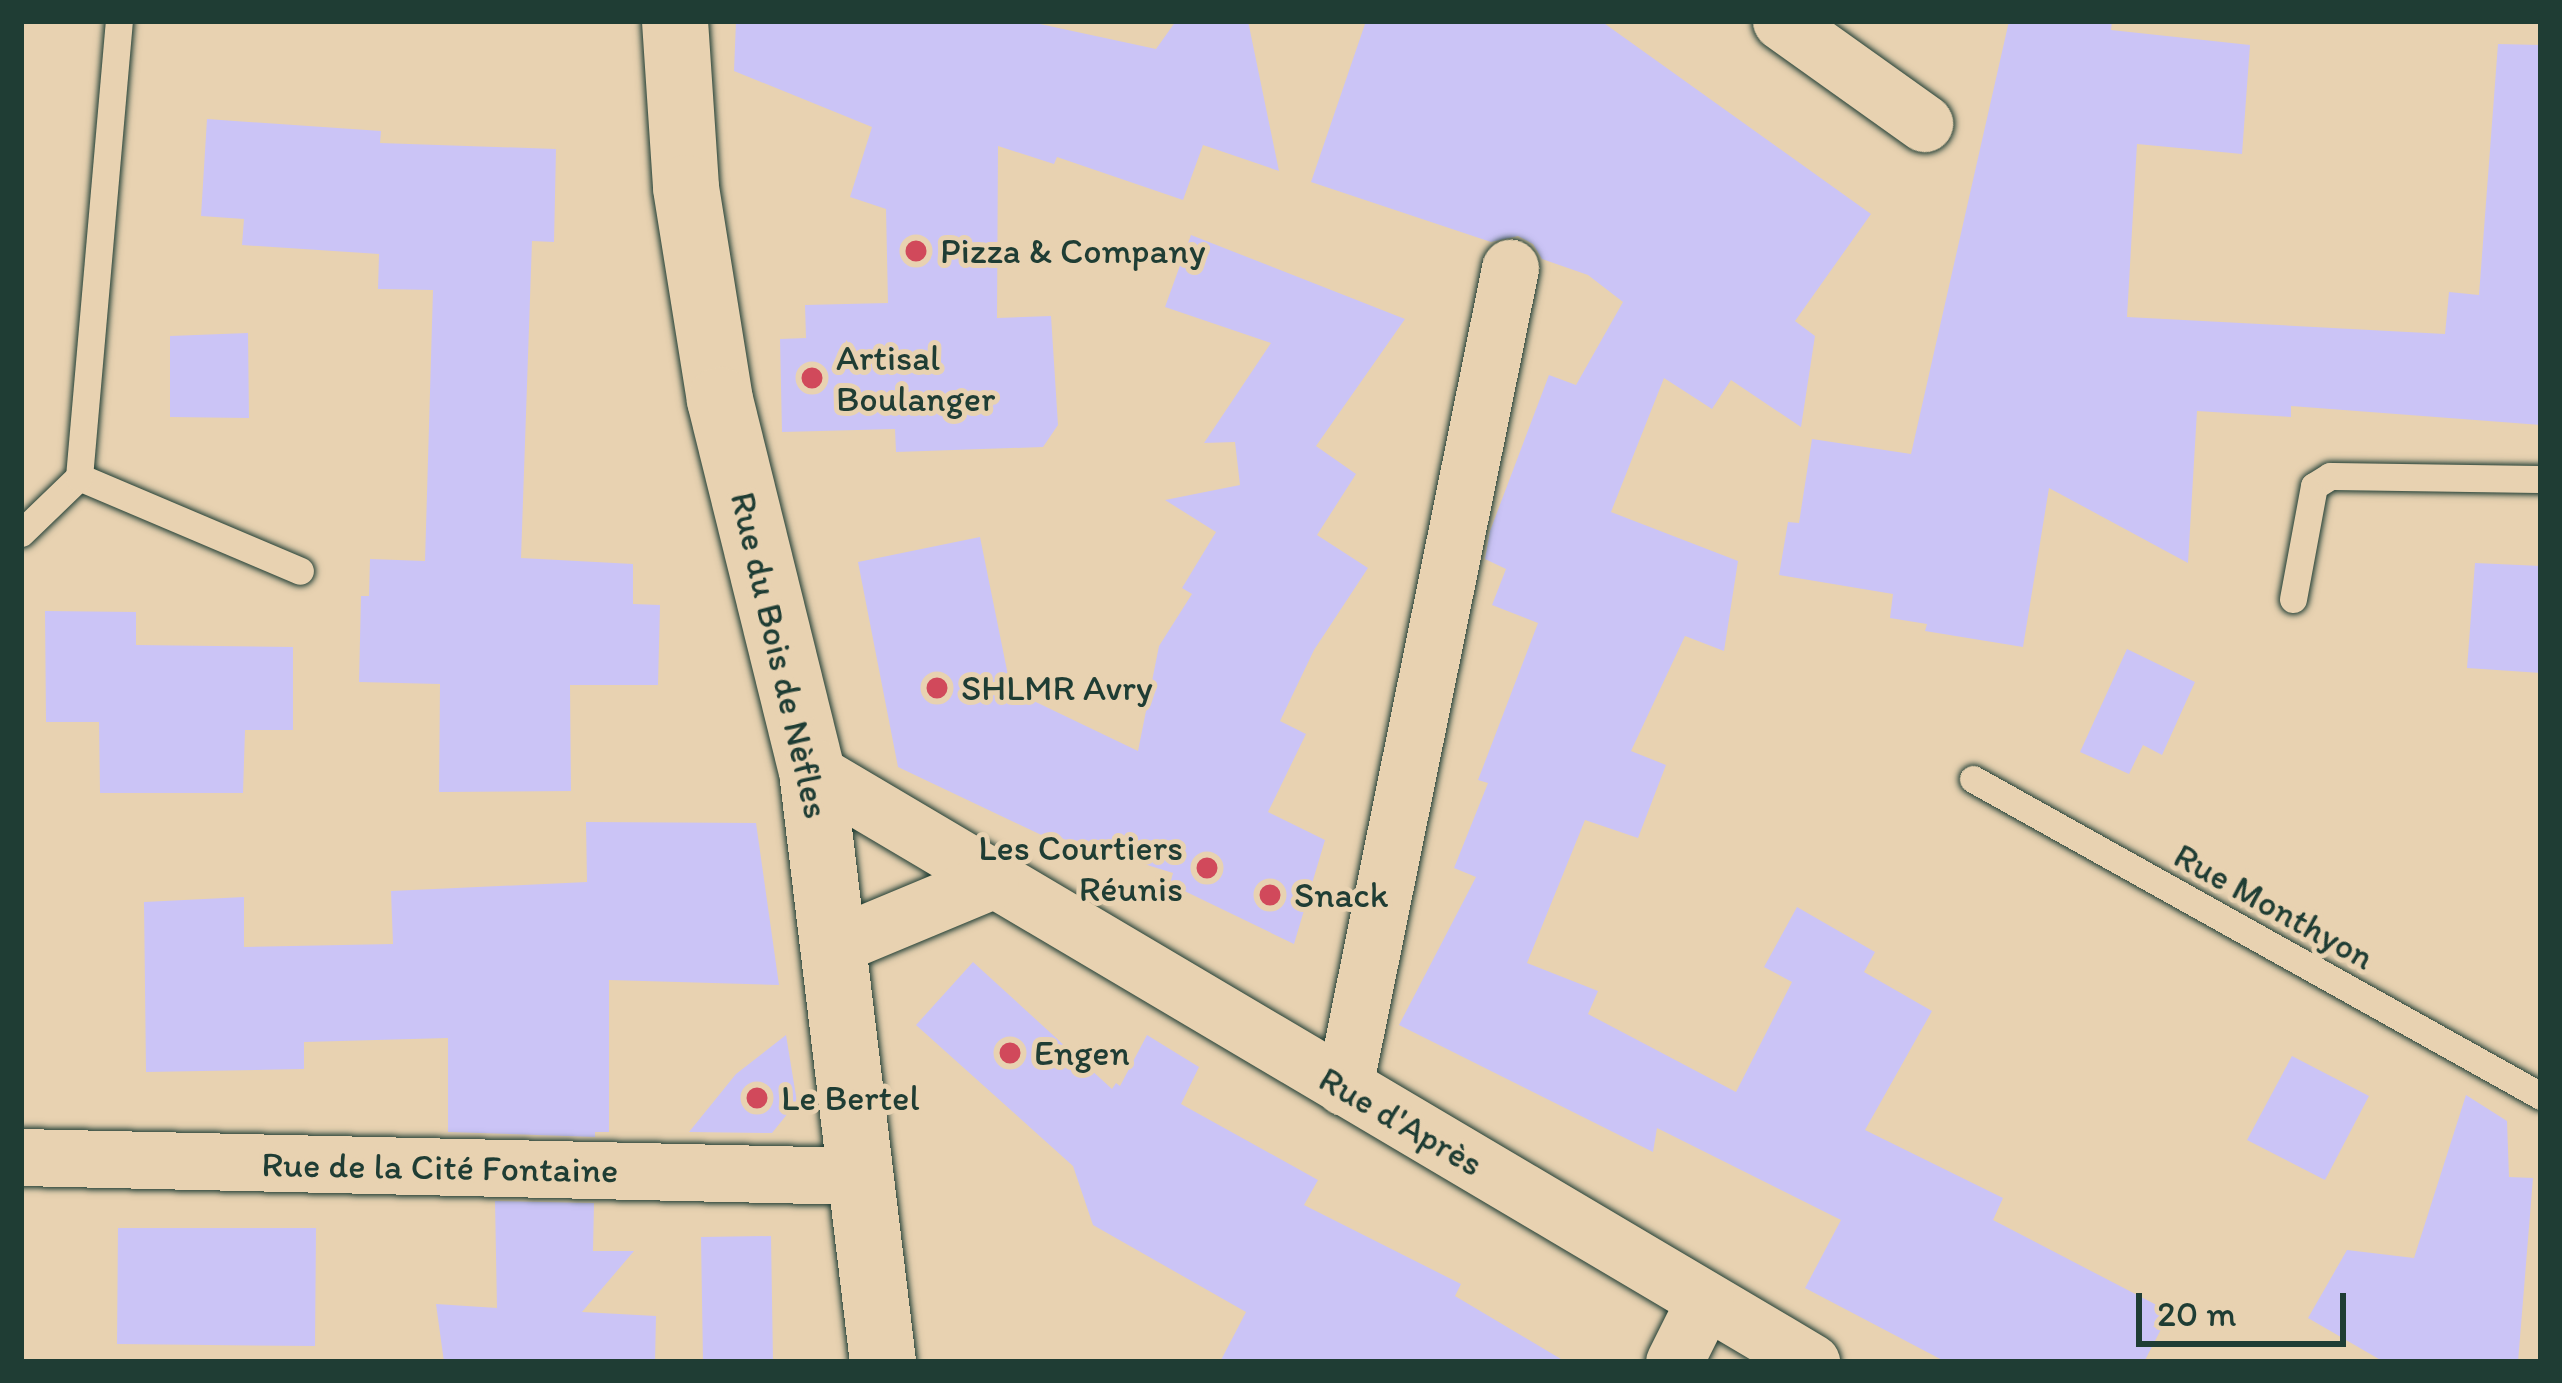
<!DOCTYPE html>
<html>
<head>
<meta charset="utf-8">
<style>
  body { margin:0 }
  #map { position:relative; width:2562px; height:1383px; overflow:hidden; background:#e8d2b1; font-family:Itim,sans-serif }
  div>[style] { position:absolute }
  .building>* { inset:0; background:#cbc4f6 }
  .roads { filter:drop-shadow(0 0 3px #1f3d34) drop-shadow(0 0 3px #1f3d34) }
  .lane>* { height:27px; margin:-13.5px; padding:0 13.5px; transform-origin:13.5px; border-radius:13.5px; background:#e8d2b1 }
  .street>* { height:57px; margin:-28.5px; padding:0 28.5px; transform-origin:28.5px; border-radius:28.5px; background:#e8d2b1 }
  .secondary>* { height:66px; margin:-33px; padding:0 33px; transform-origin:33px; border-radius:33px; background:#e8d2b1 }
  .dots>* { width:33px; height:33px; translate:-50% -50%; box-sizing:border-box; border:6px solid #e8d2b1; border-radius:50% }
  span { translate:-50% -50%; white-space:nowrap; text-align:center; line-height:1.15; -webkit-text-stroke:10px #e8d2b1; paint-order:stroke }
  .poi-label { font-size:36px; color:#1f3d34 }
  .left { translate:0 -50%; text-align:left }
  .right { translate:-100% -50%; text-align:right }
  .street-label { font-size:36px; color:#1f3d34 }
  .frame { position:absolute; inset:0; border:24px solid #1f3d34; pointer-events:none }
  .scale { position:absolute; left:2136px; top:1293px; width:210px; height:54px; box-sizing:border-box; border:6px solid #1f3d34; border-top:0; padding-left:15px; font-size:36px; line-height:42px; white-space:nowrap; color:#1f3d34; -webkit-text-stroke:9px #e8d2b1; paint-order:stroke }
</style>
</head>
<body>
<div id="map">
  <div class="building">
    <i style="clip-path:polygon(736px 21px,1026px 21px,1156px 49px,1176px 21px,1248px 21px,1279px 171px,1203px 145px,1183px 200px,1057px 157px,1054px 164px,998px 146px,997px 318px,1051px 316px,1058px 425px,1043px 447px,896px 452px,895px 429px,782px 432px,780px 339px,806px 338px,805px 305px,888px 303px,886px 209px,850px 197px,872px 127px,734px 71px)"></i>
    <i style="clip-path:polygon(1366px 21px,1601px 21px,1871px 214px,1795px 321px,1815px 336px,1801px 427px,1731px 380px,1712px 409px,1664px 378px,1611px 512px,1738px 561px,1724px 651px,1685px 636px,1631px 751px,1666px 765px,1638px 838px,1585px 820px,1527px 963px,1598px 991px,1588px 1014px,1736px 1092px,1792px 982px,1764px 967px,1797px 907px,1875px 952px,1864px 972px,1932px 1011px,1865px 1130px,2003px 1198px,1993px 1220px,2170px 1312px,2144px 1362px,1946px 1362px,1805px 1288px,1841px 1220px,1657px 1128px,1653px 1152px,1399px 1025px,1476px 877px,1454px 868px,1488px 783px,1478px 780px,1538px 623px,1492px 605px,1506px 569px,1485px 559px,1490px 531px,1549px 375px,1576px 385px,1623px 302px,1588px 275px,1542px 259px,1533px 244px,1518px 236px,1491px 242px,1311px 182px)"></i>
    <i style="clip-path:polygon(2009px 21px,2112px 21px,2111px 30px,2250px 45px,2242px 154px,2137px 144px,2127px 317px,2445px 334px,2449px 292px,2479px 295px,2498px 44px,2541px 45px,2541px 425px,2291px 406px,2291px 417px,2197px 411px,2188px 563px,2049px 488px,2023px 647px,1925px 631px,1927px 624px,1890px 618px,1893px 594px,1779px 575px,1788px 522px,1799px 523px,1812px 439px,1911px 454px)"></i>
    <i style="clip-path:polygon(207px 119px,381px 131px,380px 143px,556px 149px,554px 242px,532px 241px,521px 558px,633px 564px,633px 604px,660px 605px,658px 685px,570px 685px,571px 791px,439px 792px,440px 684px,359px 682px,361px 596px,369px 596px,370px 559px,425px 561px,433px 290px,378px 289px,379px 254px,242px 245px,244px 219px,201px 216px)"></i>
    <i style="clip-path:polygon(1191px 235px,1405px 319px,1316px 446px,1356px 474px,1317px 535px,1368px 568px,1314px 650px,1280px 721px,1306px 734px,1268px 812px,1325px 840px,1294px 944px,1170px 884px,1173px 873px,1054px 836px,1052px 840px,898px 767px,858px 562px,980px 537px,1011px 690px,1138px 751px,1159px 646px,1192px 594px,1182px 588px,1216px 532px,1165px 500px,1240px 485px,1235px 442px,1204px 443px,1271px 343px,1165px 307px)"></i>
    <i style="clip-path:polygon(248px 333px,249px 418px,170px 417px,170px 336px)"></i>
    <i style="clip-path:polygon(2475px 563px,2541px 566px,2541px 673px,2467px 668px)"></i>
    <i style="clip-path:polygon(45px 611px,136px 612px,136px 645px,293px 647px,293px 730px,245px 730px,243px 793px,100px 793px,99px 722px,46px 722px)"></i>
    <i style="clip-path:polygon(2127px 649px,2195px 682px,2162px 755px,2143px 745px,2129px 774px,2080px 752px)"></i>
    <i style="clip-path:polygon(586px 822px,756px 823px,779px 985px,609px 980px,609px 1132px,595px 1132px,595px 1137px,448px 1132px,448px 1038px,304px 1042px,304px 1069px,146px 1072px,144px 902px,244px 897px,244px 947px,393px 944px,391px 891px,587px 882px)"></i>
    <i style="clip-path:polygon(973px 962px,1112px 1089px,1116px 1083px,1120px 1086px,1147px 1035px,1199px 1067px,1181px 1104px,1318px 1180px,1304px 1205px,1461px 1284px,1455px 1296px,1566px 1362px,1220px 1362px,1246px 1312px,1093px 1225px,1073px 1166px,916px 1025px)"></i>
    <i style="clip-path:polygon(786px 1035px,797px 1102px,772px 1133px,689px 1132px,736px 1074px)"></i>
    <i style="clip-path:polygon(2292px 1056px,2369px 1096px,2325px 1180px,2247px 1140px)"></i>
    <i style="clip-path:polygon(2466px 1095px,2507px 1121px,2509px 1177px,2533px 1178px,2518px 1362px,2384px 1362px,2308px 1318px,2347px 1250px,2414px 1258px)"></i>
    <i style="clip-path:polygon(495px 1201px,594px 1203px,593px 1251px,634px 1251px,582px 1312px,656px 1316px,655px 1362px,444px 1362px,436px 1304px,497px 1308px)"></i>
    <i style="clip-path:polygon(118px 1228px,316px 1228px,315px 1346px,117px 1344px)"></i>
    <i style="clip-path:polygon(771px 1236px,773px 1362px,703px 1362px,701px 1237px)"></i>
  </div>
  <div class="roads">
    <div class="lane">
      <i style="left:79px;top:477px;width:240px;rotate:23deg"></i>
      <i style="left:21px;top:533px;width:81px;rotate:-44deg"></i>
      <i style="left:79px;top:477px;width:458px;rotate:-85deg"></i>
      <i style="left:2293px;top:599px;width:115px;rotate:-79.5deg"></i>
      <i style="left:2314px;top:486px;width:19px;rotate:-32deg"></i>
      <i style="left:2330px;top:476px;width:211px;rotate:0.8deg"></i>
      <i style="left:1973px;top:779px;width:650px;rotate:29.17deg"></i>
    </div>
    <div class="street">
      <i style="left:1781px;top:21px;width:176px;rotate:35.5deg"></i>
      <i style="left:812px;top:771px;width:1161px;rotate:30.61deg"></i>
      <i style="left:834px;top:946px;width:169px;rotate:-22.6deg"></i>
      <i style="left:1344px;top:1087px;width:836px;rotate:-78.54deg"></i>
      <i style="left:21px;top:1157px;width:838px;rotate:1.3deg"></i>
      <i style="left:1674px;top:1362px;width:69px;rotate:-63.4deg"></i>
    </div>
    <div class="secondary">
      <i style="left:675px;top:21px;width:167px;rotate:86.2deg"></i>
      <i style="left:686px;top:188px;width:215px;rotate:80.9deg"></i>
      <i style="left:720px;top:400px;width:382px;rotate:76.1deg"></i>
      <i style="left:812px;top:771px;width:595px;rotate:83.15deg"></i>
    </div>
  </div>
  <div class="dots">
    <i style="left:916px;top:251px;background:#d1495b"></i>
    <i style="left:812px;top:378px;background:#d1495b"></i>
    <i style="left:937px;top:688px;background:#d1495b"></i>
    <i style="left:1207px;top:868px;background:#d1495b"></i>
    <i style="left:1270px;top:895px;background:#d1495b"></i>
    <i style="left:1010px;top:1053px;background:#d1495b"></i>
    <i style="left:757px;top:1098px;background:#d1495b"></i>
  </div>
  <div class="poi-label">
    <span class="left" style="left:940px;top:251px">Pizza &amp; Company</span>
    <span class="left" style="left:836px;top:378px">Artisal<br>Boulanger</span>
    <span class="left" style="left:961px;top:688px">SHLMR Avry</span>
    <span class="right" style="left:1183px;top:868px">Les Courtiers<br>Réunis</span>
    <span class="left" style="left:1294px;top:895px">Snack</span>
    <span class="left" style="left:1034px;top:1053px">Engen</span>
    <span class="left" style="left:781px;top:1098px">Le Bertel</span>
  </div>
  <div class="street-label">
    <span style="left:780px;top:655px;rotate:77deg">Rue du Bois de Nèfles</span>
    <span style="left:2274px;top:906px;rotate:29deg">Rue Monthyon</span>
    <span style="left:1401px;top:1121px;rotate:30deg">Rue d'Après</span>
    <span style="left:440px;top:1167px;rotate:1deg">Rue de la Cité Fontaine</span>
  </div>
  <div class="frame"></div>
  <div class="scale">20 m</div>
</div>
</body>
</html>
